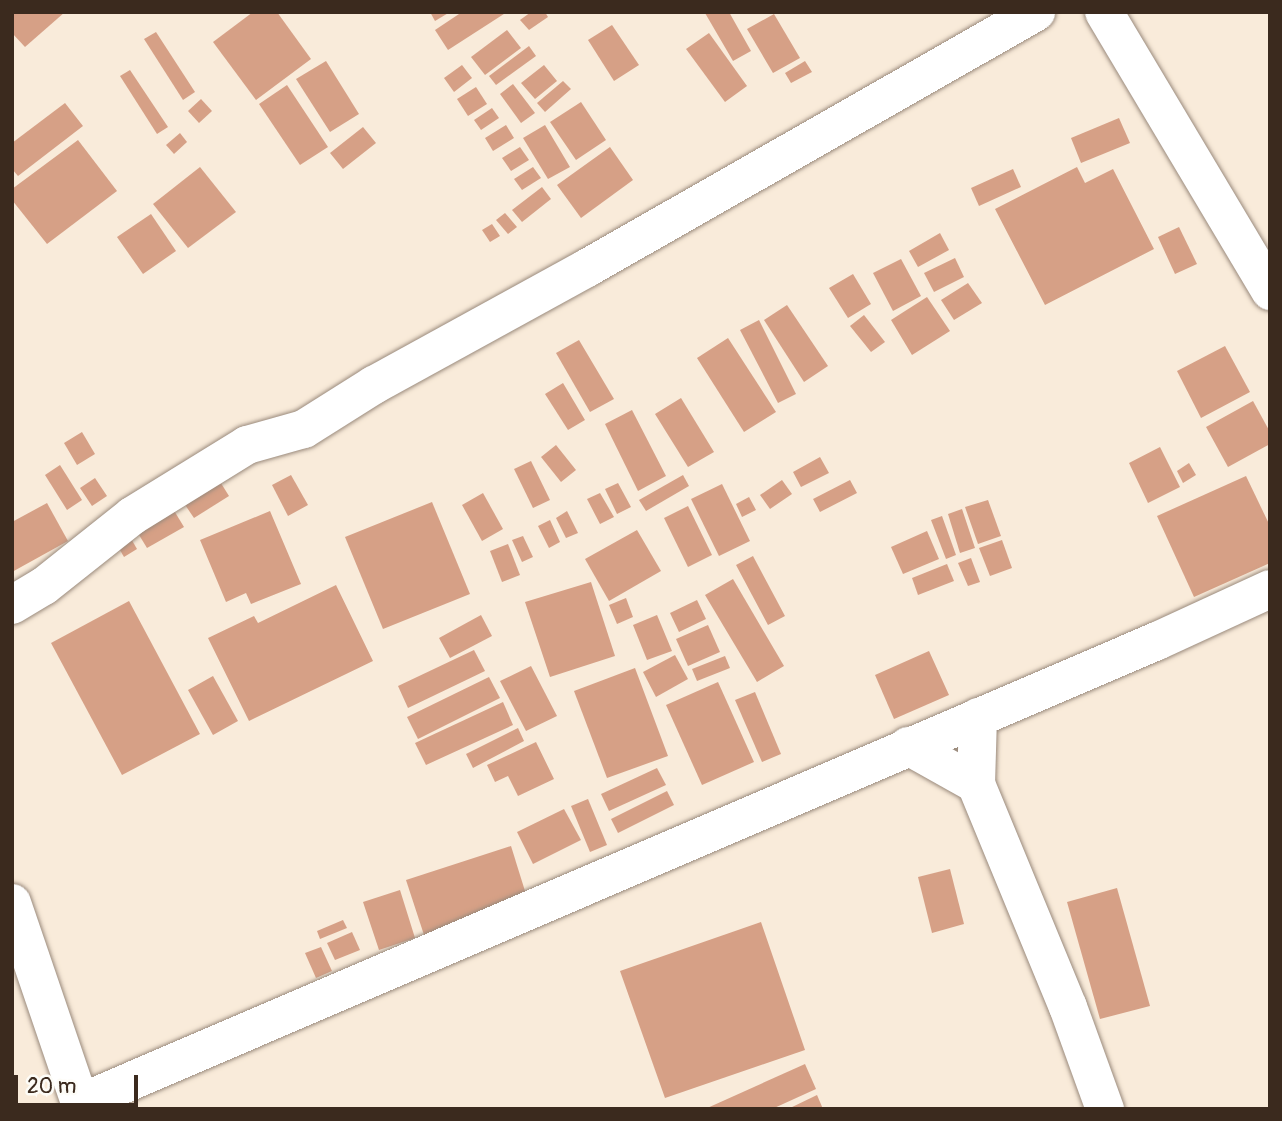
<!DOCTYPE html>
<html>
<head>
<meta charset="utf-8">
<style>
  body { margin:0 }
  #map { position:relative; width:1282px; height:1121px; overflow:hidden; background:#f9ebda; font-family:Pangolin,sans-serif }
  div>[style] { position:absolute }
  .building>* { inset:0; background:#d6a086 }
  .roads { filter:drop-shadow(0 0 2px #9a8a7c) drop-shadow(0 0 2px #9a8a7c) }
  .minor>* { height:38px; margin:-19px; padding:0 19px; transform-origin:19px; border-radius:19px; background:#fff }
  span { translate:-50% -50%; white-space:nowrap; text-align:center; line-height:1.15; -webkit-text-stroke:6px #fdfcf7; paint-order:stroke }
  .frame { position:absolute; inset:0; border:14px solid #3b2a1e; pointer-events:none }
  .scale { position:absolute; left:14px; top:1075px; width:124px; height:32px; box-sizing:border-box; border:4px solid #3b2a1e; border-top:0; padding-left:9px; font-size:21px; line-height:24px; white-space:nowrap; color:#3b2a1e; -webkit-text-stroke:5px #fdfcf7; paint-order:stroke }
</style>
</head>
<body>
<div id="map">
  <div class="building">
    <i style="clip-path:polygon(14px 12px,65px 12px,25px 47px,12px 33px)"></i>
    <i style="clip-path:polygon(253px 12px,277px 12px,311px 59px,256px 100px,213px 42px)"></i>
    <i style="clip-path:polygon(430px 12px,450px 12px,435px 21px)"></i>
    <i style="clip-path:polygon(462px 12px,507px 12px,448px 50px,435px 30px)"></i>
    <i style="clip-path:polygon(531px 12px,545px 12px,548px 17px,529px 30px,520px 20px)"></i>
    <i style="clip-path:polygon(729px 12px,751px 51px,733px 61px,705px 13px)"></i>
    <i style="clip-path:polygon(774px 14px,800px 58px,773px 73px,747px 29px)"></i>
    <i style="clip-path:polygon(612px 25px,639px 65px,614px 81px,588px 40px)"></i>
    <i style="clip-path:polygon(507px 30px,521px 48px,485px 75px,471px 57px)"></i>
    <i style="clip-path:polygon(156px 32px,195px 92px,183px 100px,144px 39px)"></i>
    <i style="clip-path:polygon(709px 33px,747px 86px,725px 102px,686px 49px)"></i>
    <i style="clip-path:polygon(529px 46px,536px 56px,496px 85px,489px 76px)"></i>
    <i style="clip-path:polygon(326px 61px,359px 114px,330px 132px,296px 79px)"></i>
    <i style="clip-path:polygon(805px 61px,812px 72px,791px 83px,785px 73px)"></i>
    <i style="clip-path:polygon(462px 65px,472px 78px,454px 92px,444px 78px)"></i>
    <i style="clip-path:polygon(544px 65px,557px 81px,535px 99px,521px 83px)"></i>
    <i style="clip-path:polygon(130px 70px,168px 127px,157px 134px,120px 76px)"></i>
    <i style="clip-path:polygon(563px 81px,571px 89px,545px 112px,537px 103px)"></i>
    <i style="clip-path:polygon(513px 84px,535px 113px,521px 123px,500px 94px)"></i>
    <i style="clip-path:polygon(287px 85px,328px 147px,300px 165px,259px 104px)"></i>
    <i style="clip-path:polygon(476px 87px,487px 104px,468px 116px,457px 99px)"></i>
    <i style="clip-path:polygon(201px 99px,212px 111px,199px 123px,188px 111px)"></i>
    <i style="clip-path:polygon(581px 102px,606px 140px,576px 160px,550px 122px)"></i>
    <i style="clip-path:polygon(65px 103px,83px 126px,18px 176px,12px 169px,12px 143px)"></i>
    <i style="clip-path:polygon(492px 108px,499px 118px,481px 130px,474px 120px)"></i>
    <i style="clip-path:polygon(1119px 118px,1130px 143px,1081px 163px,1071px 138px)"></i>
    <i style="clip-path:polygon(506px 125px,514px 138px,493px 151px,485px 138px)"></i>
    <i style="clip-path:polygon(545px 125px,570px 167px,548px 179px,523px 138px)"></i>
    <i style="clip-path:polygon(363px 127px,376px 143px,343px 169px,330px 153px)"></i>
    <i style="clip-path:polygon(180px 133px,187px 142px,174px 154px,166px 145px)"></i>
    <i style="clip-path:polygon(78px 140px,117px 191px,47px 244px,12px 200px,12px 189px)"></i>
    <i style="clip-path:polygon(520px 147px,529px 160px,511px 171px,502px 158px)"></i>
    <i style="clip-path:polygon(610px 147px,633px 180px,581px 218px,557px 185px)"></i>
    <i style="clip-path:polygon(200px 167px,236px 212px,188px 248px,153px 204px)"></i>
    <i style="clip-path:polygon(533px 167px,541px 178px,522px 190px,514px 179px)"></i>
    <i style="clip-path:polygon(1077px 167px,1085px 183px,1113px 169px,1154px 249px,1045px 305px,995px 209px)"></i>
    <i style="clip-path:polygon(1013px 169px,1021px 187px,979px 206px,971px 188px)"></i>
    <i style="clip-path:polygon(542px 187px,551px 199px,522px 222px,512px 210px)"></i>
    <i style="clip-path:polygon(505px 213px,517px 227px,508px 234px,496px 220px)"></i>
    <i style="clip-path:polygon(151px 214px,176px 251px,143px 274px,117px 237px)"></i>
    <i style="clip-path:polygon(492px 224px,500px 236px,490px 242px,482px 230px)"></i>
    <i style="clip-path:polygon(1179px 227px,1197px 264px,1175px 274px,1158px 237px)"></i>
    <i style="clip-path:polygon(940px 233px,949px 250px,918px 267px,909px 251px)"></i>
    <i style="clip-path:polygon(955px 258px,964px 277px,934px 292px,924px 273px)"></i>
    <i style="clip-path:polygon(901px 259px,921px 296px,893px 311px,873px 273px)"></i>
    <i style="clip-path:polygon(853px 274px,871px 304px,848px 318px,829px 288px)"></i>
    <i style="clip-path:polygon(968px 283px,982px 303px,954px 320px,941px 300px)"></i>
    <i style="clip-path:polygon(927px 297px,950px 331px,912px 355px,891px 320px)"></i>
    <i style="clip-path:polygon(787px 305px,828px 366px,804px 382px,764px 320px)"></i>
    <i style="clip-path:polygon(864px 315px,885px 342px,871px 352px,850px 326px)"></i>
    <i style="clip-path:polygon(759px 320px,796px 394px,778px 403px,740px 330px)"></i>
    <i style="clip-path:polygon(728px 338px,776px 412px,744px 432px,697px 358px)"></i>
    <i style="clip-path:polygon(579px 340px,614px 399px,590px 412px,556px 353px)"></i>
    <i style="clip-path:polygon(1225px 346px,1250px 392px,1201px 418px,1177px 371px)"></i>
    <i style="clip-path:polygon(563px 383px,585px 420px,568px 430px,545px 394px)"></i>
    <i style="clip-path:polygon(681px 398px,714px 452px,688px 467px,655px 414px)"></i>
    <i style="clip-path:polygon(1253px 401px,1270px 432px,1270px 444px,1228px 467px,1206px 427px)"></i>
    <i style="clip-path:polygon(632px 410px,666px 476px,638px 491px,605px 424px)"></i>
    <i style="clip-path:polygon(82px 432px,95px 454px,77px 465px,64px 443px)"></i>
    <i style="clip-path:polygon(556px 445px,576px 470px,561px 482px,541px 457px)"></i>
    <i style="clip-path:polygon(1160px 447px,1180px 487px,1148px 503px,1129px 463px)"></i>
    <i style="clip-path:polygon(820px 457px,829px 473px,801px 487px,793px 472px)"></i>
    <i style="clip-path:polygon(531px 461px,550px 500px,533px 508px,514px 469px)"></i>
    <i style="clip-path:polygon(1189px 463px,1196px 475px,1183px 483px,1177px 471px)"></i>
    <i style="clip-path:polygon(60px 465px,82px 500px,67px 510px,45px 475px)"></i>
    <i style="clip-path:polygon(214px 472px,229px 496px,194px 518px,179px 496px)"></i>
    <i style="clip-path:polygon(291px 475px,308px 505px,288px 516px,272px 485px)"></i>
    <i style="clip-path:polygon(683px 475px,689px 486px,646px 511px,639px 500px)"></i>
    <i style="clip-path:polygon(1246px 476px,1270px 526px,1270px 563px,1194px 597px,1157px 516px)"></i>
    <i style="clip-path:polygon(95px 478px,107px 496px,92px 506px,80px 488px)"></i>
    <i style="clip-path:polygon(782px 480px,792px 494px,770px 509px,760px 495px)"></i>
    <i style="clip-path:polygon(850px 480px,857px 493px,820px 512px,813px 499px)"></i>
    <i style="clip-path:polygon(618px 483px,631px 507px,617px 514px,605px 489px)"></i>
    <i style="clip-path:polygon(722px 484px,750px 541px,719px 556px,691px 499px)"></i>
    <i style="clip-path:polygon(483px 493px,503px 529px,482px 541px,462px 505px)"></i>
    <i style="clip-path:polygon(600px 493px,614px 517px,600px 524px,587px 499px)"></i>
    <i style="clip-path:polygon(749px 497px,756px 510px,742px 517px,736px 504px)"></i>
    <i style="clip-path:polygon(988px 500px,1001px 536px,978px 544px,965px 507px)"></i>
    <i style="clip-path:polygon(432px 502px,470px 594px,383px 629px,345px 537px)"></i>
    <i style="clip-path:polygon(47px 503px,68px 541px,12px 572px,12px 522px)"></i>
    <i style="clip-path:polygon(170px 504px,184px 527px,147px 548px,133px 525px)"></i>
    <i style="clip-path:polygon(688px 506px,712px 555px,688px 567px,664px 518px)"></i>
    <i style="clip-path:polygon(962px 509px,975px 548px,960px 553px,948px 514px)"></i>
    <i style="clip-path:polygon(270px 511px,301px 584px,251px 604px,246px 593px,226px 602px,200px 540px)"></i>
    <i style="clip-path:polygon(567px 511px,578px 533px,566px 538px,556px 518px)"></i>
    <i style="clip-path:polygon(942px 516px,956px 555px,946px 559px,931px 520px)"></i>
    <i style="clip-path:polygon(550px 520px,560px 542px,549px 548px,538px 526px)"></i>
    <i style="clip-path:polygon(126px 530px,137px 549px,124px 557px,113px 538px)"></i>
    <i style="clip-path:polygon(637px 530px,661px 571px,609px 601px,585px 559px)"></i>
    <i style="clip-path:polygon(927px 531px,939px 559px,903px 574px,891px 547px)"></i>
    <i style="clip-path:polygon(523px 536px,533px 557px,522px 562px,512px 540px)"></i>
    <i style="clip-path:polygon(1002px 540px,1012px 568px,990px 576px,979px 548px)"></i>
    <i style="clip-path:polygon(508px 544px,520px 575px,502px 582px,490px 551px)"></i>
    <i style="clip-path:polygon(753px 556px,785px 616px,768px 625px,736px 565px)"></i>
    <i style="clip-path:polygon(971px 558px,980px 582px,968px 586px,958px 563px)"></i>
    <i style="clip-path:polygon(947px 564px,954px 581px,918px 595px,912px 578px)"></i>
    <i style="clip-path:polygon(733px 579px,784px 666px,757px 682px,705px 595px)"></i>
    <i style="clip-path:polygon(591px 582px,615px 656px,550px 677px,525px 602px)"></i>
    <i style="clip-path:polygon(336px 585px,373px 661px,249px 721px,208px 638px,254px 616px,258px 623px)"></i>
    <i style="clip-path:polygon(626px 598px,633px 617px,617px 624px,609px 605px)"></i>
    <i style="clip-path:polygon(697px 600px,706px 619px,679px 632px,670px 613px)"></i>
    <i style="clip-path:polygon(129px 601px,200px 734px,122px 775px,51px 643px)"></i>
    <i style="clip-path:polygon(481px 615px,492px 636px,450px 658px,439px 638px)"></i>
    <i style="clip-path:polygon(657px 615px,672px 651px,647px 660px,633px 625px)"></i>
    <i style="clip-path:polygon(708px 625px,720px 652px,688px 666px,676px 639px)"></i>
    <i style="clip-path:polygon(474px 650px,485px 671px,408px 708px,398px 686px)"></i>
    <i style="clip-path:polygon(929px 651px,949px 695px,894px 719px,875px 675px)"></i>
    <i style="clip-path:polygon(675px 655px,688px 679px,656px 697px,643px 672px)"></i>
    <i style="clip-path:polygon(725px 656px,730px 668px,697px 681px,692px 669px)"></i>
    <i style="clip-path:polygon(531px 666px,557px 716px,526px 731px,500px 681px)"></i>
    <i style="clip-path:polygon(635px 668px,668px 756px,607px 778px,574px 691px)"></i>
    <i style="clip-path:polygon(213px 676px,238px 721px,213px 735px,188px 690px)"></i>
    <i style="clip-path:polygon(489px 677px,500px 698px,418px 739px,407px 717px)"></i>
    <i style="clip-path:polygon(718px 682px,754px 762px,702px 785px,666px 705px)"></i>
    <i style="clip-path:polygon(755px 692px,781px 754px,762px 762px,735px 700px)"></i>
    <i style="clip-path:polygon(503px 702px,513px 725px,426px 765px,415px 743px)"></i>
    <i style="clip-path:polygon(518px 728px,524px 741px,473px 768px,466px 754px)"></i>
    <i style="clip-path:polygon(536px 742px,554px 779px,518px 796px,508px 776px,495px 782px,487px 765px)"></i>
    <i style="clip-path:polygon(657px 768px,666px 785px,609px 811px,601px 794px)"></i>
    <i style="clip-path:polygon(667px 791px,674px 805px,618px 833px,611px 819px)"></i>
    <i style="clip-path:polygon(588px 799px,607px 845px,590px 852px,571px 806px)"></i>
    <i style="clip-path:polygon(564px 809px,581px 840px,533px 864px,517px 832px)"></i>
    <i style="clip-path:polygon(511px 846px,529px 904px,425px 938px,406px 880px)"></i>
    <i style="clip-path:polygon(950px 869px,964px 924px,932px 933px,918px 877px)"></i>
    <i style="clip-path:polygon(1117px 888px,1150px 1006px,1100px 1019px,1067px 902px)"></i>
    <i style="clip-path:polygon(400px 890px,415px 938px,379px 950px,363px 902px)"></i>
    <i style="clip-path:polygon(343px 920px,347px 928px,320px 939px,317px 931px)"></i>
    <i style="clip-path:polygon(761px 922px,805px 1050px,665px 1098px,620px 971px)"></i>
    <i style="clip-path:polygon(352px 932px,360px 950px,335px 960px,327px 943px)"></i>
    <i style="clip-path:polygon(321px 947px,332px 971px,316px 978px,305px 953px)"></i>
    <i style="clip-path:polygon(805px 1064px,816px 1089px,772px 1109px,705px 1109px)"></i>
    <i style="clip-path:polygon(817px 1095px,823px 1109px,788px 1109px)"></i>
  </div>
  <div class="roads">
    <div class="minor">
      <i style="left:1104px;top:12px;width:325px;rotate:59.2deg"></i>
      <i style="left:12px;top:605px;width:37px;rotate:-31deg"></i>
      <i style="left:44px;top:586px;width:112px;rotate:-38.5deg"></i>
      <i style="left:132px;top:516px;width:135px;rotate:-31.7deg"></i>
      <i style="left:247px;top:445px;width:59px;rotate:-15.7deg"></i>
      <i style="left:304px;top:429px;width:83px;rotate:-32.2deg"></i>
      <i style="left:374px;top:385px;width:243px;rotate:-28.8deg"></i>
      <i style="left:587px;top:268px;width:517px;rotate:-29.69deg"></i>
      <i style="left:978px;top:717px;width:67px;rotate:91.7deg"></i>
      <i style="left:976px;top:784px;width:241px;rotate:67.6deg"></i>
      <i style="left:1068px;top:1007px;width:109px;rotate:70.1deg"></i>
      <i style="left:908px;top:746px;width:78px;rotate:29.2deg"></i>
      <i style="left:12px;top:903px;width:218px;rotate:71.2deg"></i>
      <i style="left:80px;top:1103px;width:1172px;rotate:-23.22deg"></i>
      <i style="left:1157px;top:641px;width:124px;rotate:-24.7deg"></i>
    </div>
  </div>
  <div class="frame"></div>
  <div class="scale">20 m</div>
</div>
</body>
</html>
